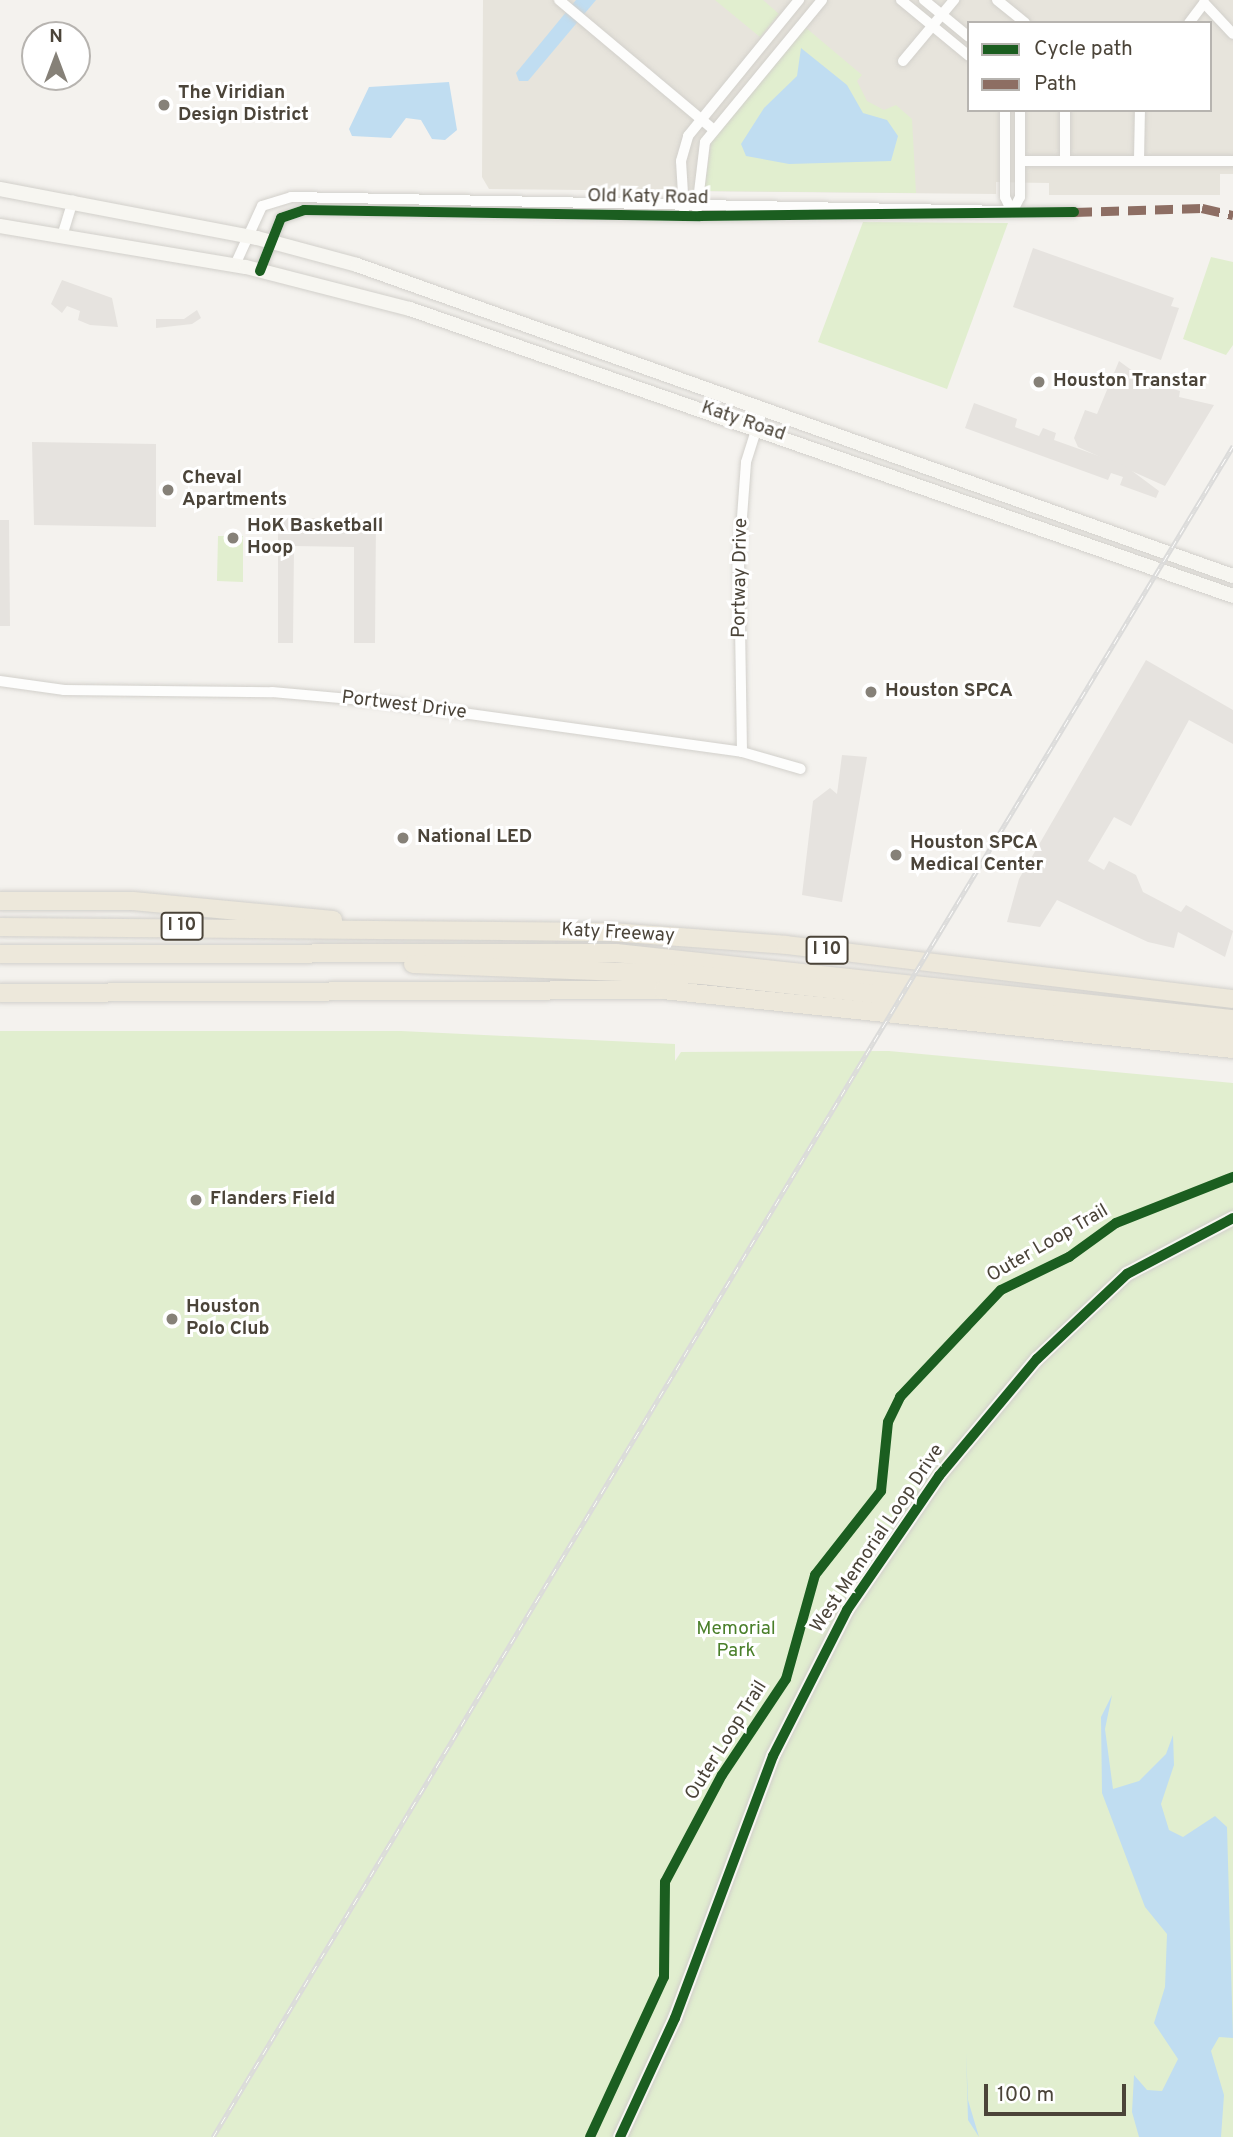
<!DOCTYPE html>
<html>
<head>
<meta charset="utf-8">
<style>
  body { margin:0 }
  #map { position:relative; width:1233px; height:2137px; overflow:hidden; background:#f4f2ee; font-family:Overpass,sans-serif }
  div>[style] { position:absolute }
  .residential>* { inset:0; background:#e7e4dc }
  .green>* { inset:0; background:#e1eecf }
  .parking>* { inset:0; background:#e6e3df }
  .water>* { inset:0; background:#c0ddf1 }
  .roads { filter:drop-shadow(0 0 2px #d2d0cb) drop-shadow(0 0 2px #d2d0cb) }
  .street>* { height:10px; margin:-5px; padding:0 5px; transform-origin:5px; border-radius:5px; background:#fdfdfc }
  .secondary>* { height:14px; margin:-7px; padding:0 7px; transform-origin:7px; border-radius:7px; background:#f7f6f1 }
  .highway>* { height:18px; margin:-9px; padding:0 9px; transform-origin:9px; border-radius:9px; background:#ede8db }
  .rail>* { height:5px; margin-top:-2.5px; transform-origin:0; background:repeating-linear-gradient(90deg,#fff 0 8px,#dbdbda 0 16px); box-sizing:border-box; border-block:2px solid #dbdbda }
  .quiet>* { height:9px; margin-top:-4.5px; transform-origin:0; background:repeating-linear-gradient(90deg,#8d6e63 0 18px,transparent 0 27px) }
  .cycleway>* { height:10px; margin:-5px; padding:0 5px; transform-origin:5px; border-radius:5px; background:#1b5e20 }
  .dots>* { width:19px; height:19px; translate:-50% -50%; box-sizing:border-box; border:4px solid #fff; border-radius:50% }
  span { translate:-50% -50%; white-space:nowrap; text-align:center; line-height:1.15; -webkit-text-stroke:6px #fff; paint-order:stroke }
  .shield-label span { padding:2px 5px; background:#fff; border:2px solid; border-radius:5px; -webkit-text-stroke-width:0 }
  .shield-label { font-size:18px; color:#4b4439; font-weight:700 }
  .poi-label { font-size:19px; color:#4b4439; font-weight:700 }
  .left { translate:0 -50%; text-align:left }
  .street-label { font-size:19px; color:#4b4439 }
  .park-label { font-size:19px; color:#4a7f2a }
  .legend { position:absolute; left:967px; top:21px; width:245px; height:91px; box-sizing:border-box; background:#fff; border:2px solid #b7b4b0; margin:0; padding:9px 12px; list-style:none; font-size:21px; color:#4b4439 }
  .legend li { display:flex; align-items:center; gap:14px; height:35px }
  .legend b { width:35px; border:2px solid #b7b4b0 }
  .north { position:absolute; left:21px; top:21px; width:70px; height:70px; box-sizing:border-box; background:#fff; border:2px solid #b7b4b0; border-radius:50%; rotate:0deg; font-size:19px; font-weight:700; line-height:28px; text-align:center; color:#4b4439 }
  .north::after { content:''; display:block; margin:auto; width:24px; height:32px; background:#868178; clip-path:polygon(50% 0,100% 100%,50% 72%,0 100%) }
  .scale { position:absolute; left:984px; top:2084px; width:142px; height:32px; box-sizing:border-box; border:4px solid #4b4439; border-top:0; padding-left:9px; font-size:21px; line-height:24px; white-space:nowrap; color:#4b4439; -webkit-text-stroke:5px #fff; paint-order:stroke }
</style>
</head>
<body>
<div id="map">
  <div class="residential">
    <i style="clip-path:polygon(evenodd,483px 0,1233px 0,1233px 174px,1220px 174px,1220px 195px,1049px 195px,1049px 183px,996px 182px,996px 194px,489px 189px,482px 177px,483px 0,969px 23px,1210px 23px,1210px 110px,969px 110px,969px 23px)"></i>
  </div>
  <div class="green">
    <i style="clip-path:polygon(715px 0,763px 0,779px 14px,760px 37px)"></i>
    <i style="clip-path:polygon(805px 27px,862px 75px,857px 81px,867px 101px,884px 110px,896px 105px,912px 119px,916px 193px,704px 191px,712px 138px)"></i>
    <i style="clip-path:polygon(863px 222px,1008px 223px,947px 389px,818px 342px)"></i>
    <i style="clip-path:polygon(1211px 257px,1233px 262px,1233px 345px,1226px 355px,1183px 339px)"></i>
    <i style="clip-path:polygon(218px 536px,243px 536px,243px 582px,217px 581px)"></i>
    <i style="clip-path:polygon(0 1031px,401px 1031px,675px 1044px,675px 1061px,681px 1052px,889px 1051px,1233px 1083px,1233px 2137px,0 2137px)"></i>
  </div>
  <div class="parking">
    <i style="clip-path:polygon(1033px 248px,1174px 298px,1171px 306px,1179px 308px,1161px 360px,1013px 307px)"></i>
    <i style="clip-path:polygon(62px 280px,112px 298px,118px 327px,90px 325px,78px 320px,80px 311px,67px 306px,62px 313px,51px 304px)"></i>
    <i style="clip-path:polygon(197px 310px,201px 318px,192px 324px,156px 328px,156px 319px,184px 319px)"></i>
    <i style="clip-path:polygon(1119px 361px,1145px 380px,1180px 391px,1179px 397px,1214px 405px,1165px 486px,1078px 447px,1074px 438px,1085px 410px,1097px 414px)"></i>
    <i style="clip-path:polygon(974px 403px,1017px 419px,1015px 427px,1039px 436px,1043px 428px,1056px 433px,1054px 440px,1124px 465px,1159px 491px,1156px 498px,1120px 485px,1123px 477px,1111px 473px,1108px 480px,965px 428px)"></i>
    <i style="clip-path:polygon(32px 442px,156px 444px,156px 527px,34px 525px)"></i>
    <i style="clip-path:polygon(278px 518px,376px 519px,375px 643px,354px 643px,354px 547px,294px 546px,293px 643px,278px 643px)"></i>
    <i style="clip-path:polygon(0 520px,9px 520px,10px 626px,0 626px)"></i>
    <i style="clip-path:polygon(1146px 660px,1233px 710px,1233px 744px,1189px 720px,1131px 826px,1114px 817px,1088px 861px,1104px 870px,1109px 861px,1136px 875px,1143px 892px,1181px 912px,1186px 905px,1233px 931px,1225px 957px,1178px 932px,1174px 948px,1148px 942px,1057px 900px,1040px 927px,1007px 922px,1019px 879px)"></i>
    <i style="clip-path:polygon(842px 755px,867px 757px,842px 902px,802px 895px,813px 801px,830px 788px,837px 794px)"></i>
  </div>
  <div class="water">
    <i style="clip-path:polygon(576px 0,596px 0,528px 81px,519px 81px,516px 73px)"></i>
    <i style="clip-path:polygon(801px 48px,847px 85px,863px 113px,887px 120px,898px 136px,891px 161px,789px 164px,746px 156px,741px 144px,764px 108px,797px 76px)"></i>
    <i style="clip-path:polygon(449px 82px,457px 130px,445px 140px,432px 139px,421px 120px,406px 118px,391px 138px,352px 136px,349px 129px,369px 87px)"></i>
    <i style="clip-path:polygon(1112px 1695px,1105px 1729px,1113px 1789px,1139px 1781px,1166px 1754px,1173px 1735px,1174px 1765px,1161px 1804px,1169px 1830px,1183px 1837px,1215px 1816px,1227px 1827px,1233px 2038px,1219px 2037px,1211px 2051px,1224px 2095px,1221px 2137px,1139px 2137px,1132px 2112px,1134px 2075px,1147px 2090px,1162px 2091px,1178px 2059px,1154px 2023px,1165px 1987px,1167px 1934px,1145px 1907px,1102px 1793px,1101px 1717px)"></i>
    <i style="clip-path:polygon(966px 2051px,968px 2100px,979px 2137px,968px 2120px)"></i>
  </div>
  <div class="roads">
    <div class="street">
      <i style="left:559px;top:0;width:201px;rotate:40deg"></i>
      <i style="left:901px;top:0;width:88px;rotate:39.5deg"></i>
      <i style="left:924px;top:0;width:58px;rotate:39.4deg"></i>
      <i style="left:997px;top:0;width:36px;rotate:39deg"></i>
      <i style="left:1189px;top:23px;width:25px;rotate:-53deg"></i>
      <i style="left:1204px;top:3px;width:42px;rotate:46.9deg"></i>
      <i style="left:903px;top:61px;width:80px;rotate:-50.1deg"></i>
      <i style="left:1005px;top:110px;width:87px;rotate:90deg"></i>
      <i style="left:1005px;top:197px;width:17px;rotate:65deg"></i>
      <i style="left:1065px;top:110px;width:51px;rotate:90deg"></i>
      <i style="left:1139px;top:160px;width:50px;rotate:-88.9deg"></i>
      <i style="left:1020px;top:161px;width:213px"></i>
      <i style="left:697px;top:209px;width:67px;rotate:-83.2deg"></i>
      <i style="left:705px;top:142px;width:184px;rotate:-50.5deg"></i>
      <i style="left:684px;top:210px;width:49px;rotate:-93.5deg"></i>
      <i style="left:681px;top:161px;width:26px;rotate:-74deg"></i>
      <i style="left:688px;top:136px;width:176px;rotate:-50.8deg"></i>
      <i style="left:1012px;top:212px;width:17px;rotate:-62deg"></i>
      <i style="left:1020px;top:197px;width:87px;rotate:-90deg"></i>
      <i style="left:63px;top:233px;width:34px;rotate:-73deg"></i>
      <i style="left:235px;top:265px;width:65px;rotate:-65.4deg"></i>
      <i style="left:262px;top:206px;width:30px;rotate:-17deg"></i>
      <i style="left:291px;top:197px;width:717px;rotate:1.12deg"></i>
      <i style="left:260px;top:271px;width:57px;rotate:-68.4deg"></i>
      <i style="left:281px;top:218px;width:24px;rotate:-19deg"></i>
      <i style="left:304px;top:210px;width:396px;rotate:0.9deg"></i>
      <i style="left:700px;top:216px;width:374px;rotate:-0.6deg"></i>
      <i style="left:0;top:681px;width:65px;rotate:8deg"></i>
      <i style="left:64px;top:690px;width:208px;rotate:0.6deg"></i>
      <i style="left:272px;top:692px;width:111px;rotate:5.1deg"></i>
      <i style="left:383px;top:702px;width:362px;rotate:7.9deg"></i>
      <i style="left:742px;top:752px;width:61px;rotate:16.1deg"></i>
      <i style="left:742px;top:752px;width:194px;rotate:-90.9deg"></i>
      <i style="left:739px;top:558px;width:96px;rotate:-85.8deg"></i>
      <i style="left:746px;top:462px;width:57px;rotate:-72.5deg"></i>
    </div>
    <div class="secondary">
      <i style="left:0;top:189px;width:262px;rotate:10.8deg"></i>
      <i style="left:257px;top:238px;width:104px;rotate:15.1deg"></i>
      <i style="left:357px;top:265px;width:930px;rotate:19.55deg"></i>
      <i style="left:0;top:226px;width:249px;rotate:9.5deg"></i>
      <i style="left:246px;top:267px;width:169px;rotate:14.4deg"></i>
      <i style="left:410px;top:309px;width:872px;rotate:19.22deg"></i>
      <i style="left:620px;top:2137px;width:131px;rotate:-65.2deg"></i>
      <i style="left:675px;top:2018px;width:280px;rotate:-69.5deg"></i>
      <i style="left:773px;top:1756px;width:164px;rotate:-63.1deg"></i>
      <i style="left:847px;top:1610px;width:163px;rotate:-55.5deg"></i>
      <i style="left:939px;top:1476px;width:153px;rotate:-50.1deg"></i>
      <i style="left:1037px;top:1359px;width:124px;rotate:-43.4deg"></i>
      <i style="left:1127px;top:1274px;width:120px;rotate:-27.8deg"></i>
    </div>
    <div class="highway">
      <i style="left:0;top:901px;width:133px"></i>
      <i style="left:133px;top:901px;width:201px;rotate:5.4deg"></i>
      <i style="left:0;top:927px;width:610px;rotate:0.47deg"></i>
      <i style="left:610px;top:932px;width:176px;rotate:4.2deg"></i>
      <i style="left:786px;top:945px;width:450px;rotate:6.9deg"></i>
      <i style="left:0;top:954px;width:616px;rotate:-0.09deg"></i>
      <i style="left:616px;top:953px;width:621px;rotate:6.11deg"></i>
      <i style="left:413px;top:964px;width:289px;rotate:2.2deg"></i>
      <i style="left:702px;top:975px;width:534px;rotate:6.34deg"></i>
      <i style="left:0;top:993px;width:663px;rotate:-0.26deg"></i>
      <i style="left:663px;top:990px;width:573px;rotate:5.91deg"></i>
    </div>
  </div>
  <div class="rail">
    <i style="left:213px;top:2137px;width:1975px;rotate:-58.9deg"></i>
  </div>
  <div class="quiet">
    <i style="left:1074px;top:212px;width:128px;rotate:-1.8deg"></i>
    <i style="left:1202px;top:208px;width:32px;rotate:13deg"></i>
  </div>
  <div class="cycleway">
    <i style="left:260px;top:271px;width:57px;rotate:-68.4deg"></i>
    <i style="left:281px;top:218px;width:24px;rotate:-19deg"></i>
    <i style="left:304px;top:210px;width:396px;rotate:0.9deg"></i>
    <i style="left:700px;top:216px;width:374px;rotate:-0.6deg"></i>
    <i style="left:590px;top:2137px;width:176px;rotate:-65.2deg"></i>
    <i style="left:664px;top:1977px;width:95px;rotate:-89.4deg"></i>
    <i style="left:665px;top:1882px;width:121px;rotate:-62deg"></i>
    <i style="left:722px;top:1775px;width:115px;rotate:-56.3deg"></i>
    <i style="left:786px;top:1679px;width:108px;rotate:-74.4deg"></i>
    <i style="left:815px;top:1575px;width:107px;rotate:-51.8deg"></i>
    <i style="left:881px;top:1491px;width:69px;rotate:-84.2deg"></i>
    <i style="left:888px;top:1422px;width:28px;rotate:-64deg"></i>
    <i style="left:900px;top:1397px;width:147px;rotate:-46.7deg"></i>
    <i style="left:1001px;top:1290px;width:76px;rotate:-25.9deg"></i>
    <i style="left:1069px;top:1257px;width:58px;rotate:-35.9deg"></i>
    <i style="left:1116px;top:1223px;width:126px;rotate:-21.5deg"></i>
    <i style="left:620px;top:2137px;width:131px;rotate:-65.2deg"></i>
    <i style="left:675px;top:2018px;width:280px;rotate:-69.5deg"></i>
    <i style="left:773px;top:1756px;width:164px;rotate:-63.1deg"></i>
    <i style="left:847px;top:1610px;width:163px;rotate:-55.5deg"></i>
    <i style="left:939px;top:1476px;width:153px;rotate:-50.1deg"></i>
    <i style="left:1037px;top:1359px;width:124px;rotate:-43.4deg"></i>
    <i style="left:1127px;top:1274px;width:120px;rotate:-27.8deg"></i>
  </div>
  <div class="dots">
    <i style="left:164px;top:105px;background:#868178"></i>
    <i style="left:1039px;top:382px;background:#868178"></i>
    <i style="left:168px;top:490px;background:#868178"></i>
    <i style="left:233px;top:538px;background:#868178"></i>
    <i style="left:871px;top:692px;background:#868178"></i>
    <i style="left:403px;top:838px;background:#868178"></i>
    <i style="left:896px;top:855px;background:#868178"></i>
    <i style="left:196px;top:1200px;background:#868178"></i>
    <i style="left:172px;top:1319px;background:#868178"></i>
  </div>
  <div class="shield-label">
    <span style="left:182px;top:926px">I 10</span>
    <span style="left:827px;top:950px">I 10</span>
  </div>
  <div class="poi-label">
    <span class="left" style="left:178px;top:105px">The Viridian<br>Design District</span>
    <span class="left" style="left:1053px;top:382px">Houston Transtar</span>
    <span class="left" style="left:182px;top:490px">Cheval<br>Apartments</span>
    <span class="left" style="left:247px;top:538px">HoK Basketball<br>Hoop</span>
    <span class="left" style="left:885px;top:692px">Houston SPCA</span>
    <span class="left" style="left:417px;top:838px">National LED</span>
    <span class="left" style="left:910px;top:855px">Houston SPCA<br>Medical Center</span>
    <span class="left" style="left:210px;top:1200px">Flanders Field</span>
    <span class="left" style="left:186px;top:1319px">Houston<br>Polo Club</span>
  </div>
  <div class="street-label">
    <span style="left:648px;top:198px;rotate:1deg">Old Katy Road</span>
    <span style="left:743px;top:422px;rotate:19deg">Katy Road</span>
    <span style="left:741px;top:578px;rotate:-89deg">Portway Drive</span>
    <span style="left:404px;top:706px;rotate:7deg">Portwest Drive</span>
    <span style="left:618px;top:934px;rotate:3deg">Katy Freeway</span>
    <span style="left:1048px;top:1244px;rotate:-30deg">Outer Loop Trail</span>
    <span style="left:878px;top:1539px;rotate:-56deg">West Memorial Loop Drive</span>
    <span style="left:727px;top:1741px;rotate:-58deg">Outer Loop Trail</span>
  </div>
  <div class="park-label">
    <span style="left:736px;top:1641px">Memorial<br>Park</span>
  </div>
  <ul class="legend">
  <li><b style="height:9px;background:#1b5e20"></b>Cycle path</li>
  <li><b style="height:9px;background:#8d6e63"></b>Path</li>
  </ul>
  <div class="north">N</div>
  <div class="scale">100 m</div>
</div>
</body>
</html>
